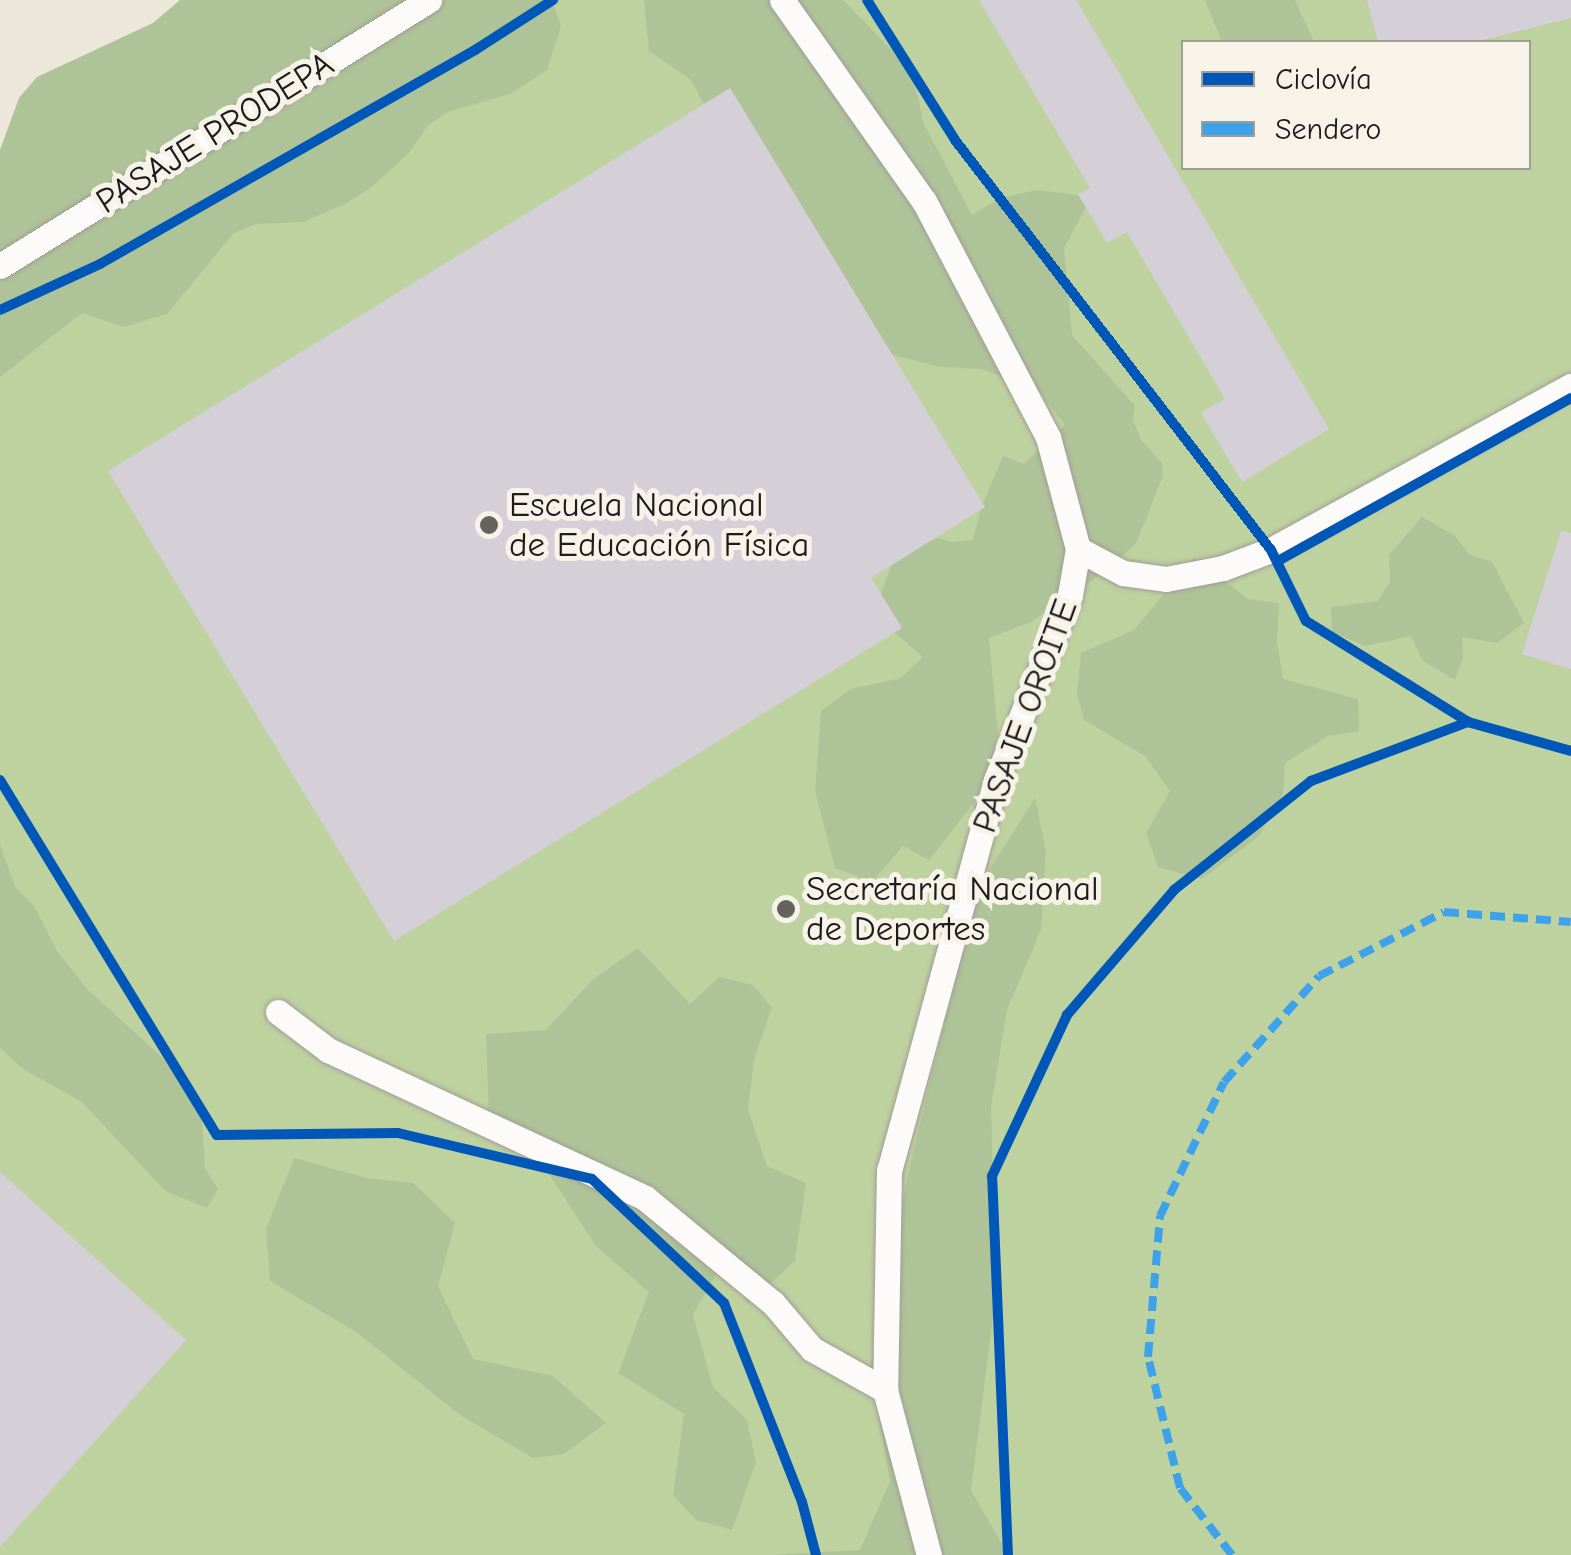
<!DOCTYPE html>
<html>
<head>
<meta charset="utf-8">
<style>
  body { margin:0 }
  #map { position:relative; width:1571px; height:1555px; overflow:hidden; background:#ede6da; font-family:"Comic Neue",sans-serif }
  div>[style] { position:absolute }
  .green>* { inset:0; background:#bed2a0 }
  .forest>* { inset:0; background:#aec498 }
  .building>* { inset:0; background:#d5cfd7 }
  .roads { filter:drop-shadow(0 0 2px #a29d97) drop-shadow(0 0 2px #a29d97) }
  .service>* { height:25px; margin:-12.5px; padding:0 12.5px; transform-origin:12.5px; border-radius:12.5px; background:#fcfbf9 }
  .quiet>* { height:8px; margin-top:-4px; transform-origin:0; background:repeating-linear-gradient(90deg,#3da2ea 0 15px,transparent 0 23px) }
  .cycleway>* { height:10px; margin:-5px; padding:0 5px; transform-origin:5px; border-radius:5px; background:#0057b8 }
  .dots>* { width:28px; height:28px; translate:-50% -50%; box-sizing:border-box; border:5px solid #f7f3e8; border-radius:50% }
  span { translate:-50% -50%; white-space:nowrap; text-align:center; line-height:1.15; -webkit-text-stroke:10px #f7f3e8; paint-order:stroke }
  .street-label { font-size:35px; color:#1c1c1c }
  .poi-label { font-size:35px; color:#1c1c1c }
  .left { translate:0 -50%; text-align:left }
  .legend { position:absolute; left:1181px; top:40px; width:350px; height:130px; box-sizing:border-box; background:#f7f3e8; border:2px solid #9f9d96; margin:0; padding:12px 18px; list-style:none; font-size:30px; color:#1c1c1c }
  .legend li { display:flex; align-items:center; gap:20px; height:50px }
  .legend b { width:50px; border:2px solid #9f9d96 }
</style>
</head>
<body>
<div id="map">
  <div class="green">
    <i style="clip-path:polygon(evenodd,442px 0,1571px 0,1571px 1555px,0 1555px,0 264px,442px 0,1184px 42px,1528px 42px,1528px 168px,1184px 168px,1184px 42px)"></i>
  </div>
  <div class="forest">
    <i style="clip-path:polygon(180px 0,552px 0,561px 26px,547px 70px,510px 94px,448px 112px,428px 125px,410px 152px,373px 186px,345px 204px,303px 222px,256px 224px,234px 233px,167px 314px,124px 327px,82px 313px,0 377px,0 150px,19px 98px,37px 77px,153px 23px)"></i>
    <i style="clip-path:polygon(644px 0,843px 0,912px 71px,924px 124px,972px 215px,1000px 198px,1036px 190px,1078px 195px,1086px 207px,1064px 248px,1072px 335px,1135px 406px,1133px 420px,1141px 440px,1162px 463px,1163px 476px,1136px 544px,1093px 580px,1031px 622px,989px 638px,1001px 768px,929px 860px,903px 846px,872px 882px,835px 868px,815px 791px,821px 711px,851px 689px,901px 678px,923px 657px,894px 632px,878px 602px,896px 553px,938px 538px,953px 542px,973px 540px,981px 508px,1003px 456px,1024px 464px,1065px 425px,1039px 391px,982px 369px,941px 367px,868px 349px,710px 115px,691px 80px,649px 51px)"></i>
    <i style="clip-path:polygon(1205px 0,1295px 0,1314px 42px,1222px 42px)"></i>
    <i style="clip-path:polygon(1422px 517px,1454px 535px,1469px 554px,1492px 562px,1524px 623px,1497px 643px,1462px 637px,1463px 657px,1455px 680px,1423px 661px,1411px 636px,1365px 646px,1332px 632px,1331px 607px,1378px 601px,1390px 581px,1389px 555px)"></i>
    <i style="clip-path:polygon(1194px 558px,1248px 599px,1279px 603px,1277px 642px,1283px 679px,1358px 699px,1359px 731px,1328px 736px,1285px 763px,1283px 794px,1259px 836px,1202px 879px,1158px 867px,1146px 833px,1170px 791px,1145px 756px,1084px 720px,1077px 694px,1081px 653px,1134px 630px)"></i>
    <i style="clip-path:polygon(1035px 798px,1046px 850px,1041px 930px,1007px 1010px,991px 1107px,996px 1291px,971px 1490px,1008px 1555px,771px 1555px,860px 1550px,890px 1481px,870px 1369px,910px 1166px,976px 891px)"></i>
    <i style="clip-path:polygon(0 844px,15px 887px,34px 906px,57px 951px,88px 990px,163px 1058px,192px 1097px,202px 1122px,205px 1168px,218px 1189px,207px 1208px,165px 1191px,82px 1102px,23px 1069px,0 1048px)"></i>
    <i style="clip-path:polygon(638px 948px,690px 1004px,719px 977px,753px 985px,772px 1007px,754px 1060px,748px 1110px,767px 1166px,806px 1183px,795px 1261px,748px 1304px,725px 1258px,693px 1315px,713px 1387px,747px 1420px,756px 1462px,732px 1530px,696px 1520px,673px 1495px,684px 1414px,618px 1373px,649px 1292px,596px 1246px,545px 1168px,489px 1123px,486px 1034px,546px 1030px,592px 980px)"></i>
    <i style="clip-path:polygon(294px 1158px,367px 1178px,413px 1183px,455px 1223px,438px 1286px,473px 1359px,553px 1376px,606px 1423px,564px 1454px,533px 1458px,460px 1415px,356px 1332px,270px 1281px,266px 1229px)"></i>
  </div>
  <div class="building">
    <i style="clip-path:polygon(979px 0,1076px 0,1329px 429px,1242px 482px,1201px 413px,1225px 399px,1127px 232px,1107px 243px,1078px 194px,1090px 188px)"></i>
    <i style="clip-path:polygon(1367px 0,1571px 0,1571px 18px,1475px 42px,1378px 42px)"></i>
    <i style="clip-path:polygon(730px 88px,985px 507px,871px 578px,902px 628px,394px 941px,108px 471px)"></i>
    <i style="clip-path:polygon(1561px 531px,1571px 533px,1571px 669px,1522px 654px)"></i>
    <i style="clip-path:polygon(0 1172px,186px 1340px,0 1547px)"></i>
  </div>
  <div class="roads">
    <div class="service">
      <i style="left:782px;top:0;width:246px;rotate:54.8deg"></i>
      <i style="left:924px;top:201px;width:267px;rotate:62.3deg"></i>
      <i style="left:1048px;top:437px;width:116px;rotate:75deg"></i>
      <i style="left:1078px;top:549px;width:47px;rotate:99.9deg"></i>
      <i style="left:1070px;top:595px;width:199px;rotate:111.8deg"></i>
      <i style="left:996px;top:780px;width:404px;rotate:105.3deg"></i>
      <i style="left:889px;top:1170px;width:220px;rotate:91deg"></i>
      <i style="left:885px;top:1390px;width:171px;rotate:75.1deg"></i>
      <i style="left:0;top:266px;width:505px;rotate:-31.8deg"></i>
      <i style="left:1078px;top:549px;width:51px;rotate:28.1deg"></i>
      <i style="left:1123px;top:573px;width:43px;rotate:7.9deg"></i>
      <i style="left:1166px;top:579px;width:58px;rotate:-10.9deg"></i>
      <i style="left:1223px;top:568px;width:51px;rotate:-20.6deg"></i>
      <i style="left:1271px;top:550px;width:342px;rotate:-28.7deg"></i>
      <i style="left:278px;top:1012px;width:63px;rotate:37.2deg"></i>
      <i style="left:328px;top:1050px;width:350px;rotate:25deg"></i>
      <i style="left:645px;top:1198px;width:166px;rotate:39.4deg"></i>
      <i style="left:773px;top:1303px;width:60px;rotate:49.7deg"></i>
      <i style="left:812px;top:1349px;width:84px;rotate:29.3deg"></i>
    </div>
  </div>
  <div class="quiet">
    <i style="left:1232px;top:1555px;width:85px;rotate:-127.8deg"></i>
    <i style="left:1180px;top:1488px;width:135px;rotate:-103.7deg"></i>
    <i style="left:1148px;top:1357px;width:142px;rotate:-85.1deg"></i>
    <i style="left:1160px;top:1216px;width:148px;rotate:-64.5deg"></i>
    <i style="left:1224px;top:1082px;width:142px;rotate:-48.1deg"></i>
    <i style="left:1319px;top:976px;width:140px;rotate:-27.1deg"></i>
    <i style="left:1444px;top:912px;width:127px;rotate:4.5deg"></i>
  </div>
  <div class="cycleway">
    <i style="left:867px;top:0;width:165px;rotate:57.8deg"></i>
    <i style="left:955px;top:140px;width:518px;rotate:52.38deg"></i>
    <i style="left:1271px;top:550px;width:79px;rotate:63.8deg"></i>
    <i style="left:1306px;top:621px;width:191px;rotate:31.9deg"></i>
    <i style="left:1468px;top:722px;width:107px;rotate:15.7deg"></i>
    <i style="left:0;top:310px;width:110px;rotate:-24.7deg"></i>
    <i style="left:100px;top:264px;width:432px;rotate:-29.7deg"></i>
    <i style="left:475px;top:50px;width:93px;rotate:-32.7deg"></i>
    <i style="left:1278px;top:561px;width:335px;rotate:-29.1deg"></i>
    <i style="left:0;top:780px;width:416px;rotate:58.6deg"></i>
    <i style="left:217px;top:1135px;width:181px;rotate:-0.6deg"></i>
    <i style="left:398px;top:1133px;width:199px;rotate:13.3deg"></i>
    <i style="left:592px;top:1179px;width:181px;rotate:43.2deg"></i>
    <i style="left:724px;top:1303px;width:214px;rotate:68.6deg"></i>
    <i style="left:802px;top:1502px;width:55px;rotate:75.2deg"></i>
    <i style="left:1008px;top:1555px;width:379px;rotate:-92.4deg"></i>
    <i style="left:992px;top:1176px;width:178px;rotate:-65deg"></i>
    <i style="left:1067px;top:1015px;width:165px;rotate:-49.4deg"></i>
    <i style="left:1174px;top:890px;width:175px;rotate:-38.5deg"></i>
    <i style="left:1311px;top:781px;width:168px;rotate:-20.6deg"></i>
  </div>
  <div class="dots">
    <i style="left:489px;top:525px;background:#65635e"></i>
    <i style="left:786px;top:909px;background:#65635e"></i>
  </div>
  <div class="street-label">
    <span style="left:215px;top:133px;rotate:-32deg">PASAJE PRODEPA</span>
    <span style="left:1025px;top:716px;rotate:-70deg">PASAJE OROITE</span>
  </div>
  <div class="poi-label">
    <span class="left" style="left:509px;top:525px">Escuela Nacional<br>de Educación Física</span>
    <span class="left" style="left:806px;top:909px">Secretaría Nacional<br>de Deportes</span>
  </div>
  <ul class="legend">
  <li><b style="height:12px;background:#0057b8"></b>Ciclovía</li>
  <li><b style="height:12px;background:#3da2ea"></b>Sendero</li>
  </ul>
</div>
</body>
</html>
